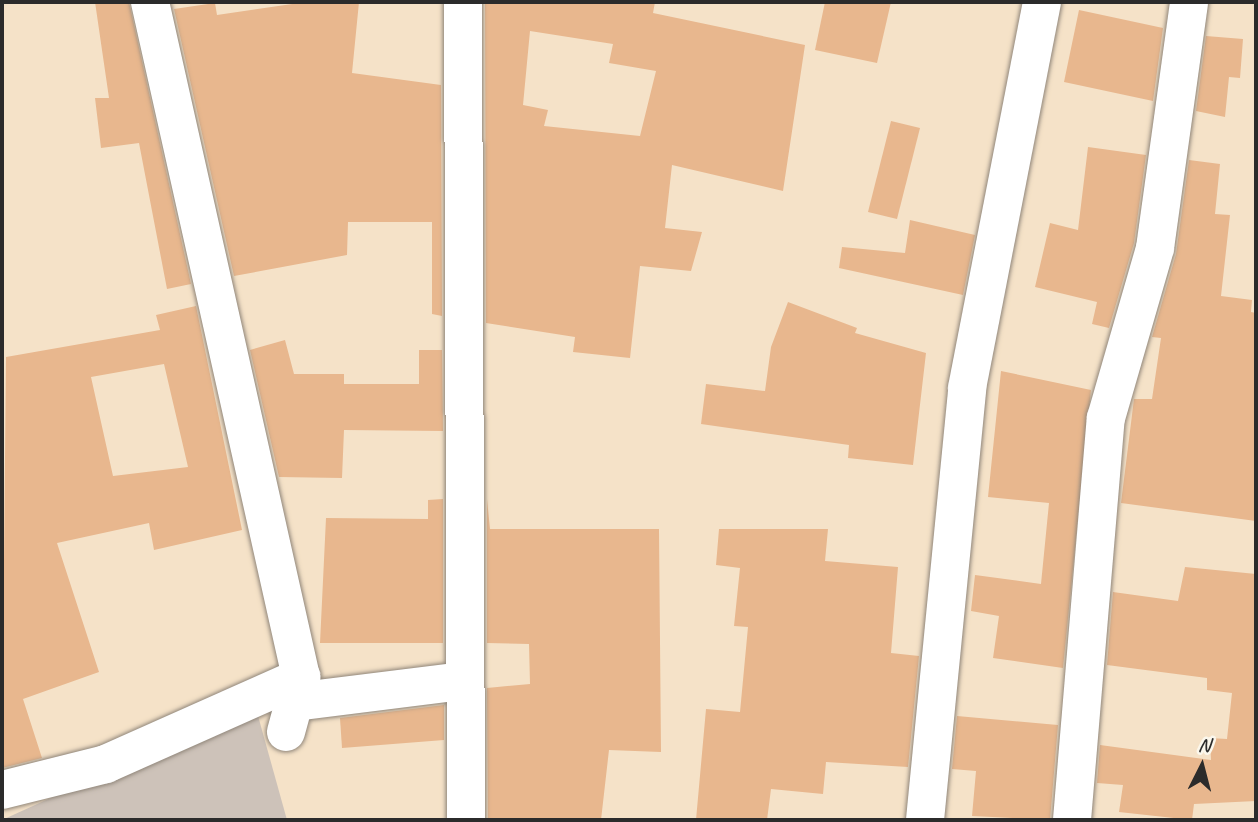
<!DOCTYPE html>
<html>
<head>
<meta charset="utf-8">
<style>
  body { margin:0 }
  #map { position:relative; width:1258px; height:822px; overflow:hidden; background:#f5e2c8; font-family:Caveat,sans-serif }
  div>[style] { position:absolute }
  .industrial>* { inset:0; background:#cdc2b9 }
  .building>* { inset:0; background:#e8b78e }
  .roads { filter:drop-shadow(0 0 2px #90867a) drop-shadow(0 0 2px #90867a) }
  .minor>* { height:38px; margin:-19px; padding:0 19px; transform-origin:19px; border-radius:19px; background:#fff }
  span { translate:-50% -50%; white-space:nowrap; text-align:center; line-height:1.15; -webkit-text-stroke:5px #fbf7ec; paint-order:stroke }
  .frame { position:absolute; inset:0; border:4px solid #2b2b2b; pointer-events:none }
  .north { position:absolute; left:1167px; top:731px; width:70px; height:70px; -webkit-text-stroke:5px #fbf7ec; paint-order:stroke; rotate:6deg; font-size:19px; font-weight:700; line-height:28px; text-align:center; color:#2b2b2b }
  .north::after { content:''; display:block; margin:auto; width:24px; height:32px; background:#2b2b2b; clip-path:polygon(50% 0,100% 100%,50% 72%,0 100%) }
</style>
</head>
<body>
<div id="map">
  <div class="industrial">
    <i style="clip-path:polygon(255px 705px,287px 820px,2px 820px)"></i>
  </div>
  <div class="building">
    <i style="clip-path:polygon(95px 2px,129px 2px,191px 284px,167px 289px,139px 143px,101px 148px,95px 98px,109px 98px)"></i>
    <i style="clip-path:polygon(306px 2px,359px 2px,352px 73px,441px 85px,442px 316px,432px 314px,432px 222px,348px 222px,347px 255px,234px 276px,174px 9px,215px 3px,217px 15px)"></i>
    <i style="clip-path:polygon(evenodd,485px 2px,655px 2px,653px 13px,805px 45px,783px 191px,672px 165px,665px 228px,702px 232px,691px 271px,640px 266px,630px 358px,573px 352px,575px 337px,486px 323px,485px 2px,530px 31px,613px 44px,609px 63px,656px 71px,640px 136px,544px 126px,548px 110px,523px 105px,530px 31px)"></i>
    <i style="clip-path:polygon(825px 2px,891px 2px,877px 63px,815px 50px)"></i>
    <i style="clip-path:polygon(1079px 10px,1163px 28px,1153px 101px,1064px 82px)"></i>
    <i style="clip-path:polygon(1206px 36px,1243px 39px,1240px 78px,1229px 77px,1225px 117px,1196px 111px)"></i>
    <i style="clip-path:polygon(891px 121px,920px 128px,897px 219px,868px 212px)"></i>
    <i style="clip-path:polygon(1088px 147px,1146px 155px,1134px 243px,1109px 328px,1092px 324px,1097px 302px,1035px 287px,1050px 223px,1078px 230px)"></i>
    <i style="clip-path:polygon(1189px 160px,1220px 164px,1215px 214px,1230px 215px,1221px 296px,1252px 300px,1251px 312px,1256px 313px,1256px 521px,1121px 503px,1134px 399px,1152px 399px,1161px 338px,1152px 337px,1176px 254px)"></i>
    <i style="clip-path:polygon(910px 220px,975px 235px,963px 295px,839px 268px,842px 247px,905px 253px)"></i>
    <i style="clip-path:polygon(788px 302px,857px 328px,855px 333px,926px 353px,913px 465px,848px 458px,849px 445px,701px 424px,706px 384px,765px 391px,771px 347px)"></i>
    <i style="clip-path:polygon(evenodd,196px 306px,242px 530px,154px 550px,149px 523px,57px 543px,99px 672px,23px 699px,42px 758px,2px 768px,6px 357px,160px 330px,156px 315px,196px 306px,164px 364px,188px 467px,113px 476px,91px 377px,164px 364px)"></i>
    <i style="clip-path:polygon(285px 340px,294px 374px,344px 374px,344px 384px,419px 384px,419px 350px,442px 350px,443px 431px,344px 430px,342px 478px,279px 477px,250px 350px)"></i>
    <i style="clip-path:polygon(1001px 371px,1091px 390px,1063px 668px,993px 658px,999px 616px,971px 611px,975px 575px,1041px 584px,1049px 503px,988px 497px)"></i>
    <i style="clip-path:polygon(443px 499px,443px 643px,320px 643px,326px 518px,428px 519px,428px 500px)"></i>
    <i style="clip-path:polygon(487px 499px,490px 529px,659px 529px,661px 752px,609px 750px,601px 820px,488px 820px,487px 688px,530px 684px,529px 644px,487px 643px)"></i>
    <i style="clip-path:polygon(719px 529px,828px 529px,825px 561px,898px 567px,891px 653px,919px 656px,908px 767px,826px 762px,823px 794px,771px 789px,767px 820px,696px 820px,706px 709px,740px 712px,748px 627px,734px 626px,740px 568px,716px 565px)"></i>
    <i style="clip-path:polygon(1185px 567px,1256px 574px,1256px 801px,1194px 804px,1192px 820px,1119px 812px,1123px 785px,1097px 783px,1100px 745px,1211px 760px,1210px 738px,1227px 739px,1232px 693px,1207px 690px,1207px 678px,1107px 665px,1113px 592px,1178px 601px)"></i>
    <i style="clip-path:polygon(444px 705px,444px 740px,342px 748px,340px 718px)"></i>
    <i style="clip-path:polygon(957px 716px,1058px 725px,1050px 820px,972px 816px,976px 771px,952px 769px)"></i>
  </div>
  <div class="roads">
    <div class="minor">
      <i style="left:150px;top:2px;width:692px;rotate:77.39deg"></i>
      <i style="left:301px;top:677px;width:57px;rotate:105.3deg"></i>
      <i style="left:463px;top:2px;width:818px;rotate:89.79deg"></i>
      <i style="left:294px;top:702px;width:169px;rotate:-7.1deg"></i>
      <i style="left:2px;top:790px;width:107px;rotate:-14deg"></i>
      <i style="left:106px;top:764px;width:214px;rotate:-24deg"></i>
      <i style="left:925px;top:820px;width:434px;rotate:-84.4deg"></i>
      <i style="left:967px;top:388px;width:393px;rotate:-79deg"></i>
      <i style="left:1072px;top:820px;width:403px;rotate:-85.2deg"></i>
      <i style="left:1106px;top:418px;width:177px;rotate:-73.9deg"></i>
      <i style="left:1155px;top:248px;width:248px;rotate:-82.1deg"></i>
    </div>
  </div>
  <div class="frame"></div>
  <div class="north">N</div>
</div>
</body>
</html>
